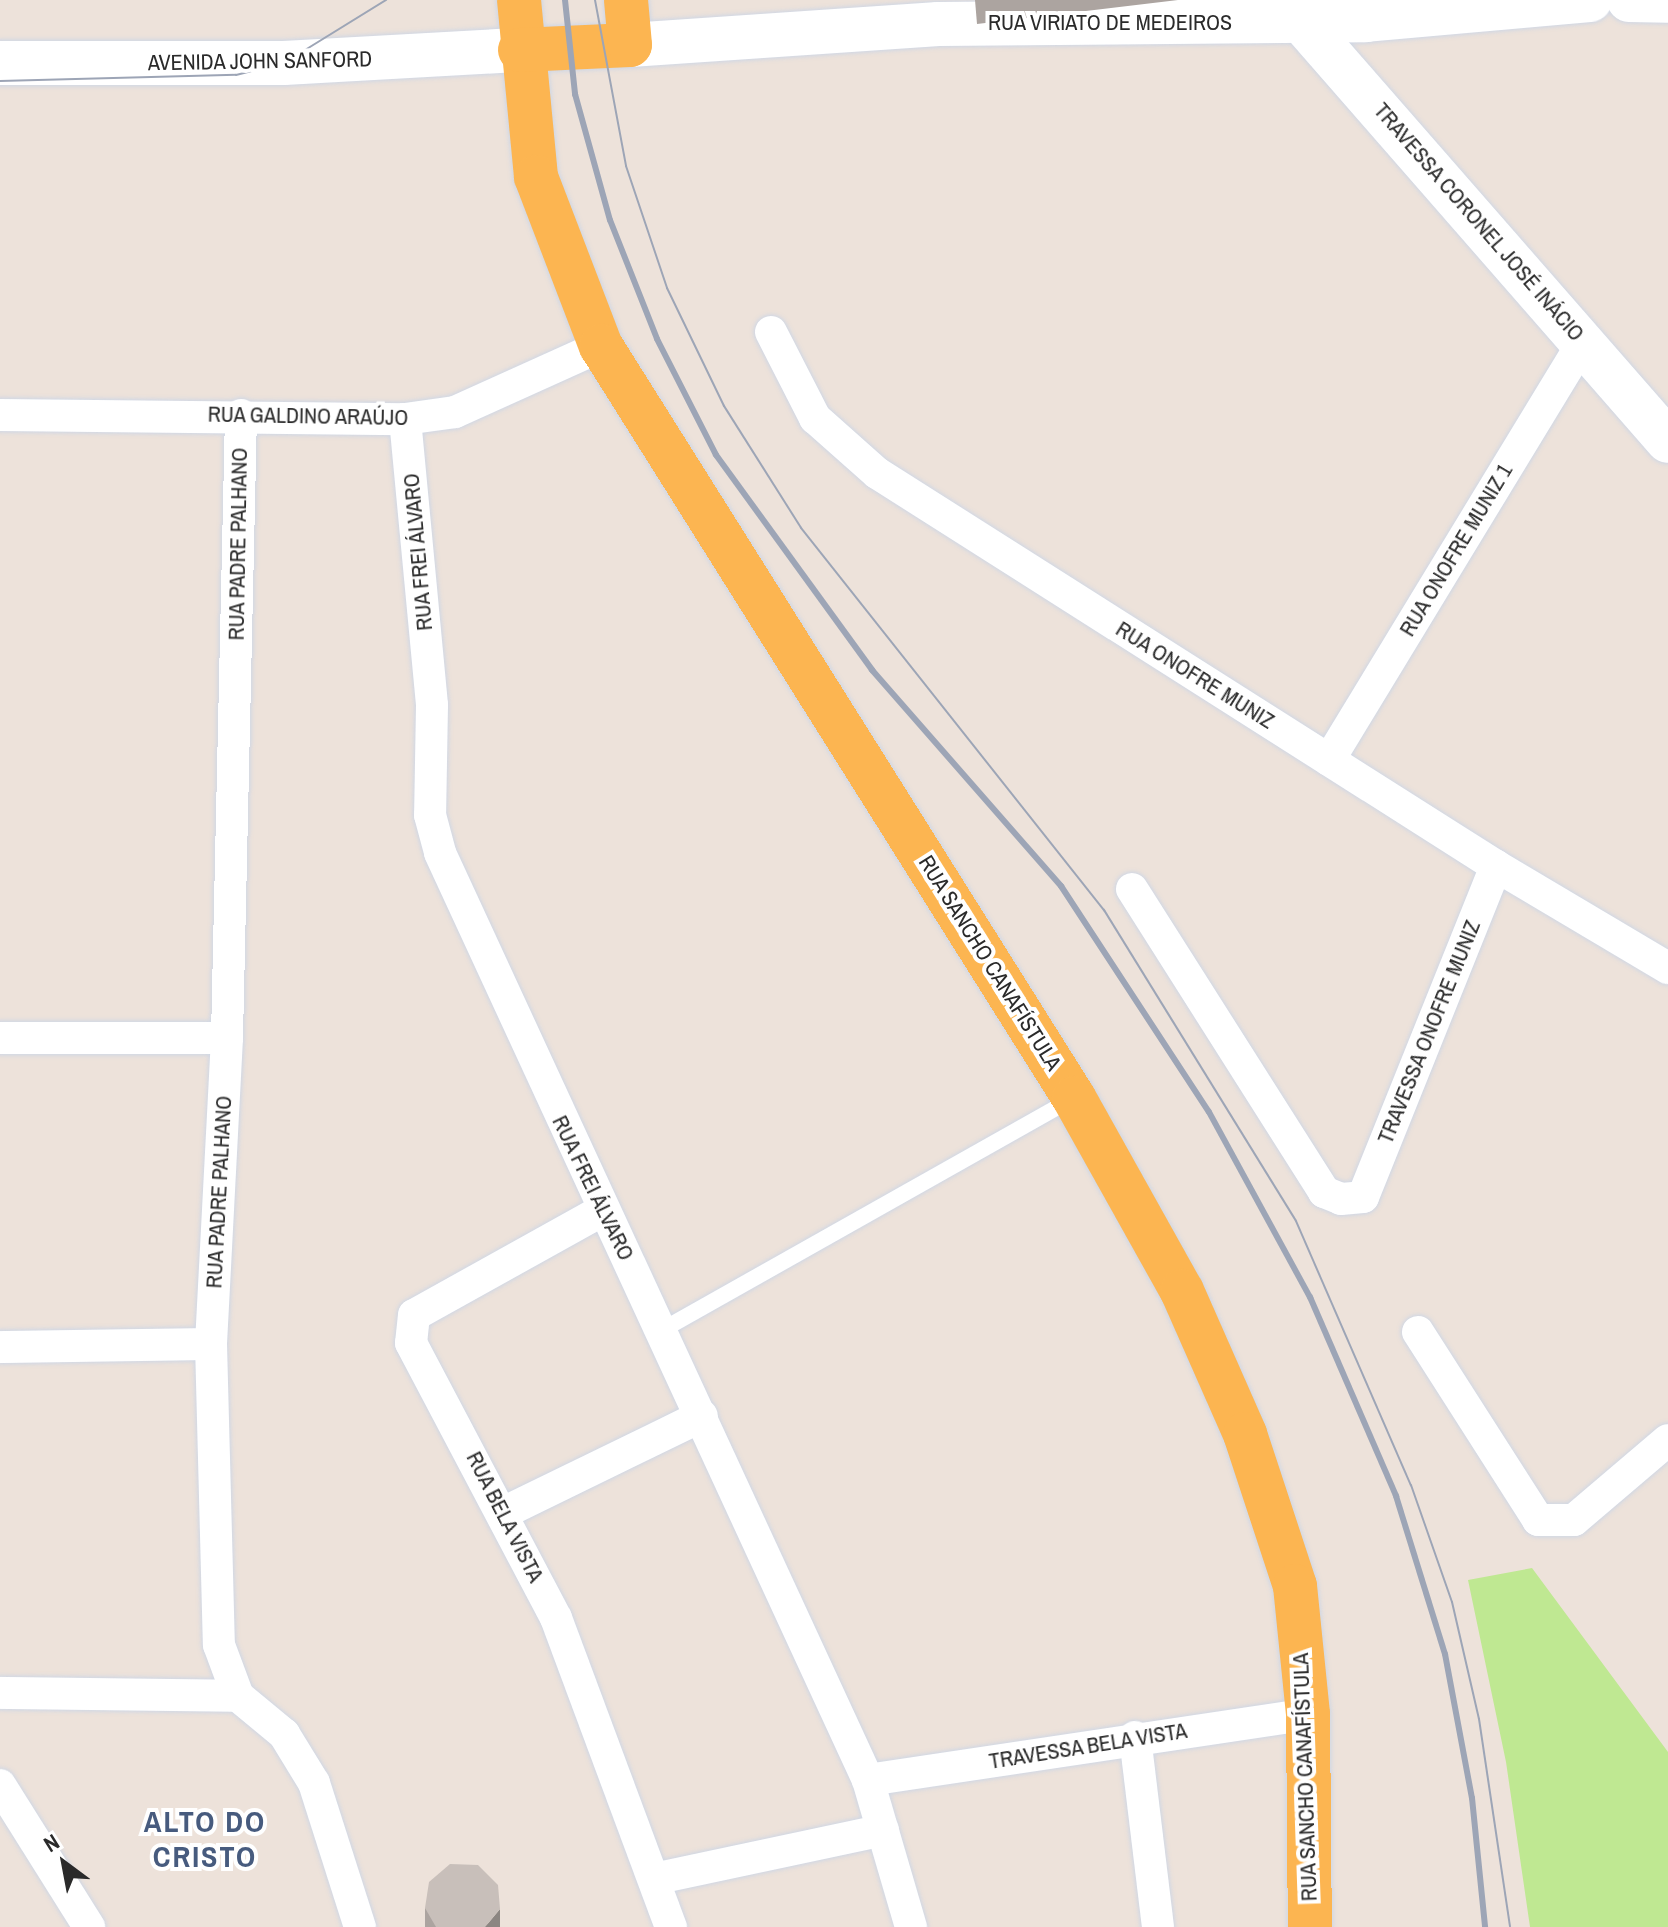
<!DOCTYPE html>
<html>
<head>
<meta charset="utf-8">
<style>
  body { margin:0 }
  #map { position:relative; width:1668px; height:1927px; overflow:hidden; background:#ede2da; font-family:"Archivo Narrow",sans-serif }
  div>[style] { position:absolute }
  .green>* { inset:0; background:#bfe892 }
  .roads { filter:drop-shadow(0 0 2px #d0d7e4) drop-shadow(0 0 2px #d0d7e4) }
  .lane>* { height:16px; margin:-8px; padding:0 8px; transform-origin:8px; border-radius:8px; background:#fff }
  .street>* { height:32px; margin:-16px; padding:0 16px; transform-origin:16px; border-radius:16px; background:#fff }
  .secondary>* { height:44px; margin:-22px; padding:0 22px; transform-origin:22px; border-radius:22px; background:#fff }
  .primary>* { height:44px; margin:-22px; padding:0 22px; transform-origin:22px; border-radius:22px; background:#fcb551 }
  .tram>* { height:2px; margin:-1px; padding:0 1px; transform-origin:1px; border-radius:1px; background:#9da5b6 }
  .rail>* { height:6px; margin:-3px; padding:0 3px; transform-origin:3px; border-radius:3px; background:#9da5b6 }
  .wall>* { inset:0; background:#aca4a0 }
  .shaded-wall>* { inset:0; background:#8c8682 }
  .building>* { inset:0; background:#c8bfba }
  span { translate:-50% -50%; white-space:nowrap; text-align:center; line-height:1.15; -webkit-text-stroke:8px #fff; paint-order:stroke }
  .street-label { font-size:22px; color:#2a2a2a }
  .district-label { font-size:30px; color:#475b7e; font-weight:700; letter-spacing:2px }
  .north { position:absolute; left:24px; top:1823px; width:80px; height:80px; -webkit-text-stroke:6px #fff; paint-order:stroke; rotate:328deg; font-size:22px; font-weight:700; line-height:32px; text-align:center; color:#2a2a2a }
  .north::after { content:''; display:block; margin:auto; width:28px; height:36px; background:#2a2a2a; clip-path:polygon(50% 0,100% 100%,50% 72%,0 100%) }
</style>
</head>
<body>
<div id="map">
  <div class="green">
    <i style="clip-path:polygon(1532px 1568px,1668px 1752px,1668px 1927px,1530px 1927px,1506px 1762px,1468px 1580px)"></i>
  </div>
  <div class="roads">
    <div class="lane">
      <i style="left:662px;top:1330px;width:471px;rotate:-29.4deg"></i>
    </div>
    <div class="street">
      <i style="left:771px;top:332px;width:97px;rotate:62.9deg"></i>
      <i style="left:815px;top:418px;width:83px;rotate:41.6deg"></i>
      <i style="left:877px;top:473px;width:733px;rotate:32.41deg"></i>
      <i style="left:1496px;top:866px;width:200px;rotate:30.7deg"></i>
      <i style="left:0;top:415px;width:405px;rotate:0.6deg"></i>
      <i style="left:405px;top:419px;width:50px;rotate:-8deg"></i>
      <i style="left:455px;top:412px;width:160px;rotate:-24.3deg"></i>
      <i style="left:241px;top:415px;width:623px;rotate:91.29deg"></i>
      <i style="left:227px;top:1038px;width:306px;rotate:93deg"></i>
      <i style="left:211px;top:1344px;width:301px;rotate:88.5deg"></i>
      <i style="left:219px;top:1645px;width:54px;rotate:69.6deg"></i>
      <i style="left:238px;top:1696px;width:60px;rotate:39.6deg"></i>
      <i style="left:284px;top:1734px;width:57px;rotate:58.5deg"></i>
      <i style="left:314px;top:1783px;width:151px;rotate:72.3deg"></i>
      <i style="left:405px;top:419px;width:287px;rotate:84.6deg"></i>
      <i style="left:432px;top:705px;width:110px;rotate:91deg"></i>
      <i style="left:430px;top:815px;width:39px;rotate:75deg"></i>
      <i style="left:440px;top:853px;width:1021px;rotate:65.22deg"></i>
      <i style="left:868px;top:1780px;width:153px;rotate:73.7deg"></i>
      <i style="left:1329px;top:760px;width:490px;rotate:-58.7deg"></i>
      <i style="left:1132px;top:889px;width:359px;rotate:57.6deg"></i>
      <i style="left:1324px;top:1192px;width:18px;rotate:22deg"></i>
      <i style="left:1341px;top:1199px;width:22px;rotate:-5deg"></i>
      <i style="left:1363px;top:1197px;width:357px;rotate:-68.1deg"></i>
      <i style="left:0;top:1038px;width:227px"></i>
      <i style="left:603px;top:1210px;width:216px;rotate:150.9deg"></i>
      <i style="left:414px;top:1315px;width:28px;rotate:96deg"></i>
      <i style="left:411px;top:1343px;width:311px;rotate:62.2deg"></i>
      <i style="left:556px;top:1618px;width:330px;rotate:69.6deg"></i>
      <i style="left:1418px;top:1332px;width:223px;rotate:57.4deg"></i>
      <i style="left:1538px;top:1520px;width:36px"></i>
      <i style="left:1574px;top:1520px;width:123px;rotate:-40.4deg"></i>
      <i style="left:0;top:1347px;width:211px;rotate:-0.8deg"></i>
      <i style="left:505px;top:1512px;width:219px;rotate:-26deg"></i>
      <i style="left:0;top:1693px;width:238px;rotate:0.7deg"></i>
      <i style="left:1135px;top:1737px;width:191px;rotate:83.1deg"></i>
      <i style="left:868px;top:1780px;width:445px;rotate:-8.5deg"></i>
      <i style="left:0;top:1785px;width:168px;rotate:57.9deg"></i>
      <i style="left:658px;top:1878px;width:230px;rotate:-12deg"></i>
    </div>
    <div class="secondary">
      <i style="left:1629px;top:0;width:39px;rotate:1deg"></i>
      <i style="left:1302px;top:22px;width:556px;rotate:48.86deg"></i>
      <i style="left:630px;top:45px;width:309px;rotate:-3.9deg"></i>
      <i style="left:938px;top:24px;width:428px;rotate:-0.5deg"></i>
      <i style="left:1366px;top:20px;width:225px;rotate:-5.1deg"></i>
      <i style="left:0;top:63px;width:284px"></i>
      <i style="left:284px;top:63px;width:236px;rotate:-3.2deg"></i>
    </div>
    <div class="primary">
      <i style="left:519px;top:0;width:178px;rotate:84.5deg"></i>
      <i style="left:536px;top:177px;width:181px;rotate:69deg"></i>
      <i style="left:601px;top:346px;width:888px;rotate:57.83deg"></i>
      <i style="left:1074px;top:1098px;width:221px;rotate:60.8deg"></i>
      <i style="left:1182px;top:1291px;width:156px;rotate:66.2deg"></i>
      <i style="left:1245px;top:1434px;width:160px;rotate:71.8deg"></i>
      <i style="left:1295px;top:1586px;width:129px;rotate:84.2deg"></i>
      <i style="left:1308px;top:1714px;width:213px;rotate:89.5deg"></i>
      <i style="left:520px;top:50px;width:110px;rotate:-2.6deg"></i>
      <i style="left:630px;top:45px;width:45px;rotate:-95.1deg"></i>
    </div>
  </div>
  <div class="tram">
    <i style="left:595px;top:0;width:169px;rotate:79.4deg"></i>
    <i style="left:626px;top:166px;width:129px;rotate:71.4deg"></i>
    <i style="left:667px;top:288px;width:131px;rotate:64.2deg"></i>
    <i style="left:724px;top:406px;width:144px;rotate:57.7deg"></i>
    <i style="left:801px;top:528px;width:488px;rotate:51.6deg"></i>
    <i style="left:1104px;top:910px;width:365px;rotate:58.3deg"></i>
    <i style="left:1296px;top:1221px;width:288px;rotate:66.5deg"></i>
    <i style="left:1411px;top:1485px;width:124px;rotate:70.7deg"></i>
    <i style="left:1452px;top:1602px;width:120px;rotate:77deg"></i>
    <i style="left:1479px;top:1719px;width:210px;rotate:81.5deg"></i>
    <i style="left:0;top:81px;width:236px;rotate:-1.5deg"></i>
    <i style="left:236px;top:75px;width:49px;rotate:-14deg"></i>
    <i style="left:284px;top:63px;width:120px;rotate:-31.7deg"></i>
  </div>
  <div class="rail">
    <i style="left:565px;top:0;width:95px;rotate:83.9deg"></i>
    <i style="left:575px;top:94px;width:131px;rotate:74.5deg"></i>
    <i style="left:610px;top:220px;width:128px;rotate:68.4deg"></i>
    <i style="left:657px;top:339px;width:130px;rotate:63deg"></i>
    <i style="left:716px;top:455px;width:266px;rotate:54deg"></i>
    <i style="left:872px;top:670px;width:287px;rotate:48.8deg"></i>
    <i style="left:1061px;top:886px;width:270px;rotate:56.8deg"></i>
    <i style="left:1209px;top:1112px;width:211px;rotate:61.4deg"></i>
    <i style="left:1310px;top:1297px;width:217px;rotate:66.6deg"></i>
    <i style="left:1396px;top:1496px;width:165px;rotate:72.8deg"></i>
    <i style="left:1445px;top:1654px;width:147px;rotate:79.4deg"></i>
    <i style="left:1472px;top:1798px;width:130px;rotate:84.2deg"></i>
  </div>
  <div class="wall">
    <i style="clip-path:polygon(975px 0,1178px 0,977px 24px)"></i>
    <i style="clip-path:polygon(425px 1908px,500px 1927px,425px 1927px)"></i>
  </div>
  <div class="shaded-wall">
    <i style="clip-path:polygon(500px 1909px,500px 1927px,485px 1927px)"></i>
  </div>
  <div class="building">
    <i style="clip-path:polygon(450px 1864px,478px 1865px,498px 1885px,500px 1909px,485px 1927px,436px 1927px,425px 1908px,429px 1882px)"></i>
  </div>
  <div class="street-label">
    <span style="left:1110px;top:23px">RUA VIRIATO DE MEDEIROS</span>
    <span style="left:260px;top:61px;rotate:-1deg">AVENIDA JOHN SANFORD</span>
    <span style="left:1479px;top:222px;rotate:49deg">TRAVESSA CORONEL JOSÉ INÁCIO</span>
    <span style="left:308px;top:416px;rotate:1deg">RUA GALDINO ARAÚJO</span>
    <span style="left:238px;top:544px;rotate:-89deg">RUA PADRE PALHANO</span>
    <span style="left:1456px;top:550px;rotate:-59deg">RUA ONOFRE MUNIZ 1</span>
    <span style="left:418px;top:552px;rotate:-95deg">RUA FREI ÁLVARO</span>
    <span style="left:1195px;top:675px;rotate:32deg">RUA ONOFRE MUNIZ</span>
    <span style="left:990px;top:963px;rotate:58deg">RUA SANCHO CANAFÍSTULA</span>
    <span style="left:1429px;top:1032px;rotate:-68deg">TRAVESSA ONOFRE MUNIZ</span>
    <span style="left:593px;top:1188px;rotate:64deg">RUA FREI ÁLVARO</span>
    <span style="left:219px;top:1192px;rotate:-87deg">RUA PADRE PALHANO</span>
    <span style="left:505px;top:1517px;rotate:63deg">RUA BELA VISTA</span>
    <span style="left:1088px;top:1746px;rotate:-9deg">TRAVESSA BELA VISTA</span>
    <span style="left:1305px;top:1777px;rotate:-92deg">RUA SANCHO CANAFÍSTULA</span>
  </div>
  <div class="district-label">
    <span style="left:205px;top:1838px">ALTO DO<br>CRISTO</span>
  </div>
  <div class="north">N</div>
</div>
</body>
</html>
